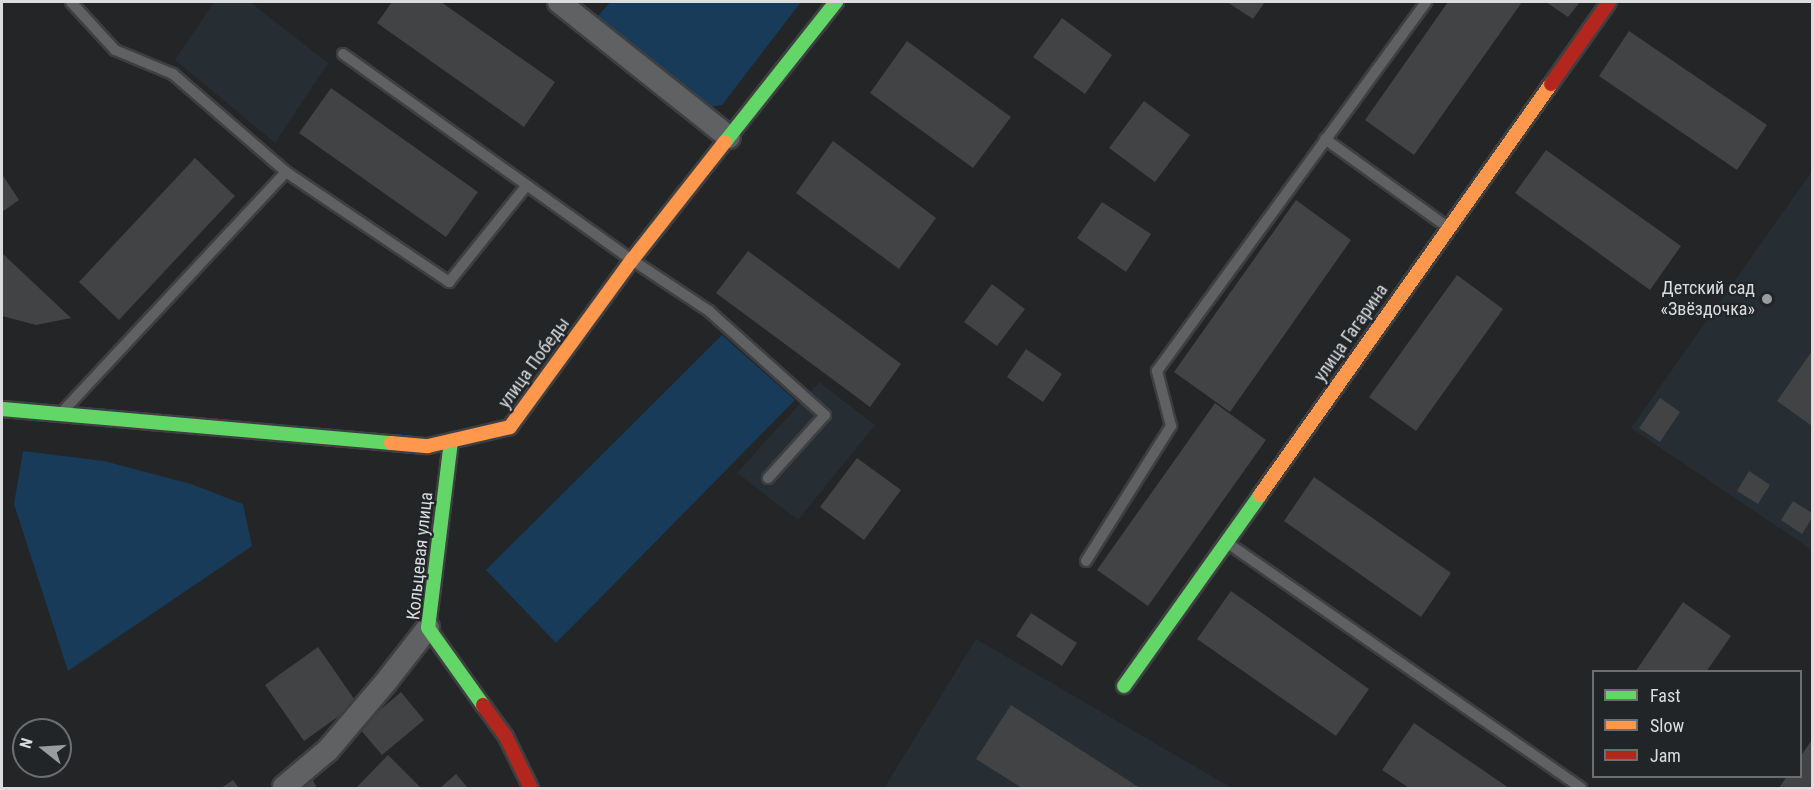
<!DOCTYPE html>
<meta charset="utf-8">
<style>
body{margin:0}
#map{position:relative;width:1814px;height:790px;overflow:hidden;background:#232527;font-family:"Roboto Condensed",sans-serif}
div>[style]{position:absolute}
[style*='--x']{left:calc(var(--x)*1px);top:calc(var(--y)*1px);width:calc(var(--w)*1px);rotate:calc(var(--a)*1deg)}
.built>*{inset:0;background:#262e34}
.green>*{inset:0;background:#183b59}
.building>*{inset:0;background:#414345}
.roads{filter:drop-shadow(2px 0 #3e3f41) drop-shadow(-2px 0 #3e3f41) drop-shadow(0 2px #3e3f41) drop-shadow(0 -2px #3e3f41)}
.lane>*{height:10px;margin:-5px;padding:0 5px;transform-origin:5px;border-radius:5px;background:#606163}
.street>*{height:22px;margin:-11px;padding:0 11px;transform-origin:11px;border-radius:11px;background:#606163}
.fast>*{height:14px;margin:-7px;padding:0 7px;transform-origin:7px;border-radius:7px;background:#63d668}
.slow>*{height:14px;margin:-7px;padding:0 7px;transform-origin:7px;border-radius:7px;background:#ff974d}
.jam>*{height:14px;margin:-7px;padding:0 7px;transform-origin:7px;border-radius:7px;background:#b3261e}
.dots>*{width:16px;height:16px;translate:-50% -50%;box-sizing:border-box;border:3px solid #222528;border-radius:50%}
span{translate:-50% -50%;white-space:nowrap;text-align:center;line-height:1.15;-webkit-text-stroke:4.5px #222528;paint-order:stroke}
.poi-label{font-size:18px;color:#dadcde}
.right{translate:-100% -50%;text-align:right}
.street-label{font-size:18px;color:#dadcde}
.frame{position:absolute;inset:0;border:3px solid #dadcde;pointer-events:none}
.legend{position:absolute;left:1592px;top:670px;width:210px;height:108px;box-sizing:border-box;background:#222528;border:2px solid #6c6e71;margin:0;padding:8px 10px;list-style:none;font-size:18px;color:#dadcde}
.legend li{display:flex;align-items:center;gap:12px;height:30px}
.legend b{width:30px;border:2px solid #6c6e71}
.north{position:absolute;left:12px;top:718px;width:60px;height:60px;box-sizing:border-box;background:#222528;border:2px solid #6c6e71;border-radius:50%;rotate:287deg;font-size:16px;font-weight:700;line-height:24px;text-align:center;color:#dadcde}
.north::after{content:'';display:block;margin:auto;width:21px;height:27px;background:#9a9c9e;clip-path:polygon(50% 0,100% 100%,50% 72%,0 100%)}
</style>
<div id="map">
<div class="built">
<div style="clip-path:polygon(214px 2px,250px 2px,328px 63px,275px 143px,175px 60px)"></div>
<div style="clip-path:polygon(1812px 171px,1812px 550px,1631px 428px)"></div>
<div style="clip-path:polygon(819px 382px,875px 425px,798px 520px,737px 473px)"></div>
<div style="clip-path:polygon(976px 639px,1232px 788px,884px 788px)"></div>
</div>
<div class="green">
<div style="clip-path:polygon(610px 2px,801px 2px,722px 105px,707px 107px,597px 17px)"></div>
<div style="clip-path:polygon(722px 335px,795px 400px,556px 643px,486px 570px)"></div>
<div style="clip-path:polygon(23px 451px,104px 461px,191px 484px,243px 504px,252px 546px,68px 671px,14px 504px)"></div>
</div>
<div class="building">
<div style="clip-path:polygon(392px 2px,441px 2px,555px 82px,524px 127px,377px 23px)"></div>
<div style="clip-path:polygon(1227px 2px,1265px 2px,1253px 19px)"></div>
<div style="clip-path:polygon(1448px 2px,1522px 2px,1414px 155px,1365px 120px)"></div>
<div style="clip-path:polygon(1546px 2px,1580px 2px,1568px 17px)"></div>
<div style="clip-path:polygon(1062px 18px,1112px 55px,1085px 94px,1033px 57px)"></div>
<div style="clip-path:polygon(1629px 31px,1767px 125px,1737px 170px,1599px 76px)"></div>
<div style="clip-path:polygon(907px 41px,1011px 117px,973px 168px,870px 93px)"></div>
<div style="clip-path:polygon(331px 88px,478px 192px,446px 237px,299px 133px)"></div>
<div style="clip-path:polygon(1144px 101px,1190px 135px,1155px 182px,1109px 148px)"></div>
<div style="clip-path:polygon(833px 141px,936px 218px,899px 269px,796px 193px)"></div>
<div style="clip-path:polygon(1546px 150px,1681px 246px,1650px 290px,1515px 193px)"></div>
<div style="clip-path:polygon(195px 158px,235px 196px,119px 320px,79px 282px)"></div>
<div style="clip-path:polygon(2px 174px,19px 200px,2px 212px)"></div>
<div style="clip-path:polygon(1296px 200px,1351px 240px,1230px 412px,1174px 372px)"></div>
<div style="clip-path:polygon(1102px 202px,1151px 234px,1126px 272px,1077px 238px)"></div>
<div style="clip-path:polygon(748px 251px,901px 364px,870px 407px,716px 293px)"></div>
<div style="clip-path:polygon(3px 254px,71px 318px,36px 325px,2px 316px)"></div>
<div style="clip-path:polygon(1457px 275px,1503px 309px,1416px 431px,1369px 397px)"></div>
<div style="clip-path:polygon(992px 284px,1025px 309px,997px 346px,964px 322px)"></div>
<div style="clip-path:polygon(1026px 349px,1062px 374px,1043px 402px,1007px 377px)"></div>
<div style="clip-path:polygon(1812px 351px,1812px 426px,1777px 401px)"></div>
<div style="clip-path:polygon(1660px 398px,1680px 412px,1660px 442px,1639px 428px)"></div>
<div style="clip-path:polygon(1215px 403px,1266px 440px,1148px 606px,1097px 570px)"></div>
<div style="clip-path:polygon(857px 458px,901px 490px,864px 540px,820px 507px)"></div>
<div style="clip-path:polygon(1749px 471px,1770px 485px,1758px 504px,1737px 491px)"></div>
<div style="clip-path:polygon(1314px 477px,1451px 573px,1421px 617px,1284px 521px)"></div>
<div style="clip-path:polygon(1793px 501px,1812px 513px,1812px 518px,1802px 534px,1781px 520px)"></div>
<div style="clip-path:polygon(1231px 591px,1369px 689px,1336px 736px,1197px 639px)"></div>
<div style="clip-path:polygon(1683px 602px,1731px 636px,1706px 672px,1635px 672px)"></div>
<div style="clip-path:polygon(1031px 613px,1077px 643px,1062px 666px,1016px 636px)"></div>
<div style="clip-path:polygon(318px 647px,357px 703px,304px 741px,265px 685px)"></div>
<div style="clip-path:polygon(401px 692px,424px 720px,382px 755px,359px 728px)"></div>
<div style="clip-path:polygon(1011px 705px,1140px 788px,1022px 788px,976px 759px)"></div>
<div style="clip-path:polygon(1414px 723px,1509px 788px,1409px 788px,1382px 770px)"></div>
<div style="clip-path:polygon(1812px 740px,1812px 788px,1779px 788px,1787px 776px,1800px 776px,1800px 757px)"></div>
<div style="clip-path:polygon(388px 755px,421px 788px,356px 788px)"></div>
<div style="clip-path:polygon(456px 774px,468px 788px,440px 788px)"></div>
<div style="clip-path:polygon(312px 779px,317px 788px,294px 788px)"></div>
<div style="clip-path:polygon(233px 780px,239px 788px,221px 788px)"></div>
</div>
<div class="roads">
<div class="lane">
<div style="--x:71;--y:2;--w:65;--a:47.5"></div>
<div style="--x:115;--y:50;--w:63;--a:22.5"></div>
<div style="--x:173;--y:74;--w:150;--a:40.9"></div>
<div style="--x:286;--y:172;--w:197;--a:34"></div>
<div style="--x:449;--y:282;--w:124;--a:-51.2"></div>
<div style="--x:343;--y:54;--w:355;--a:35.5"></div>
<div style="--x:632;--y:260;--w:92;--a:33.5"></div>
<div style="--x:709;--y:311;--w:156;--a:41.9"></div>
<div style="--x:825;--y:415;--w:85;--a:132.1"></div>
<div style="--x:1325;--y:139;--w:149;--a:35.7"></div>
<div style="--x:65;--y:409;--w:324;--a:-47"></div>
<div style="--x:1229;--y:544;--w:428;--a:34.7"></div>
<div style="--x:1086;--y:561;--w:160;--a:-57.8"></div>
<div style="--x:1171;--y:426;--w:57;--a:-104.3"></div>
<div style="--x:1157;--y:371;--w:457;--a:-53.9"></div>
</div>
<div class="street">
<div style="--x:559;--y:2;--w:217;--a:38.5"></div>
<div style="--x:284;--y:787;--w:57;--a:-40.1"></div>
<div style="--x:328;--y:750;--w:88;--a:-49.6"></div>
<div style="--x:385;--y:683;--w:70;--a:-52"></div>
</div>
<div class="fast">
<div style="--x:725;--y:142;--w:179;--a:-51.6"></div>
<div style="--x:2;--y:409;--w:390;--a:5"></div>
<div style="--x:451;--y:441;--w:188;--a:97"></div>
<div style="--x:428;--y:628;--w:95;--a:54.5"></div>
<div style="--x:1124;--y:686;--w:234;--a:-54.5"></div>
</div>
<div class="slow">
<div style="--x:391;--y:443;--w:37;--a:5"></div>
<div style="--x:428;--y:446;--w:84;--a:-13"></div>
<div style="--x:510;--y:427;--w:207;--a:-53.9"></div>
<div style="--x:632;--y:260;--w:150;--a:-51.8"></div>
<div style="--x:1260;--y:495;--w:504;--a:-54.7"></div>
</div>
<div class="jam">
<div style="--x:1551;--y:84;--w:100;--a:-54.7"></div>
<div style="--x:483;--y:705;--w:39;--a:54"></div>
<div style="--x:506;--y:737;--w:57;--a:63.9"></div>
</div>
</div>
<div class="dots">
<div style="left:1767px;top:299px;background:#9a9c9e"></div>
</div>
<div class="poi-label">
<span class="right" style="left:1755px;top:299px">Детский сад<br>«Звёздочка»</span>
</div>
<div class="street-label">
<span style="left:1351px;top:333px;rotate:-55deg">улица Гагарина</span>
<span style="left:534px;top:363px;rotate:-54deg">улица Победы</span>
<span style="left:420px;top:556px;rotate:-84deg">Кольцевая улица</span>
</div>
<div class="frame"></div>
<ul class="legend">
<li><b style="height:8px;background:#63d668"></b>Fast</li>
<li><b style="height:8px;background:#ff974d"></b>Slow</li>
<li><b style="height:8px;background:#b3261e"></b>Jam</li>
</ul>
<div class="north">N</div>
</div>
